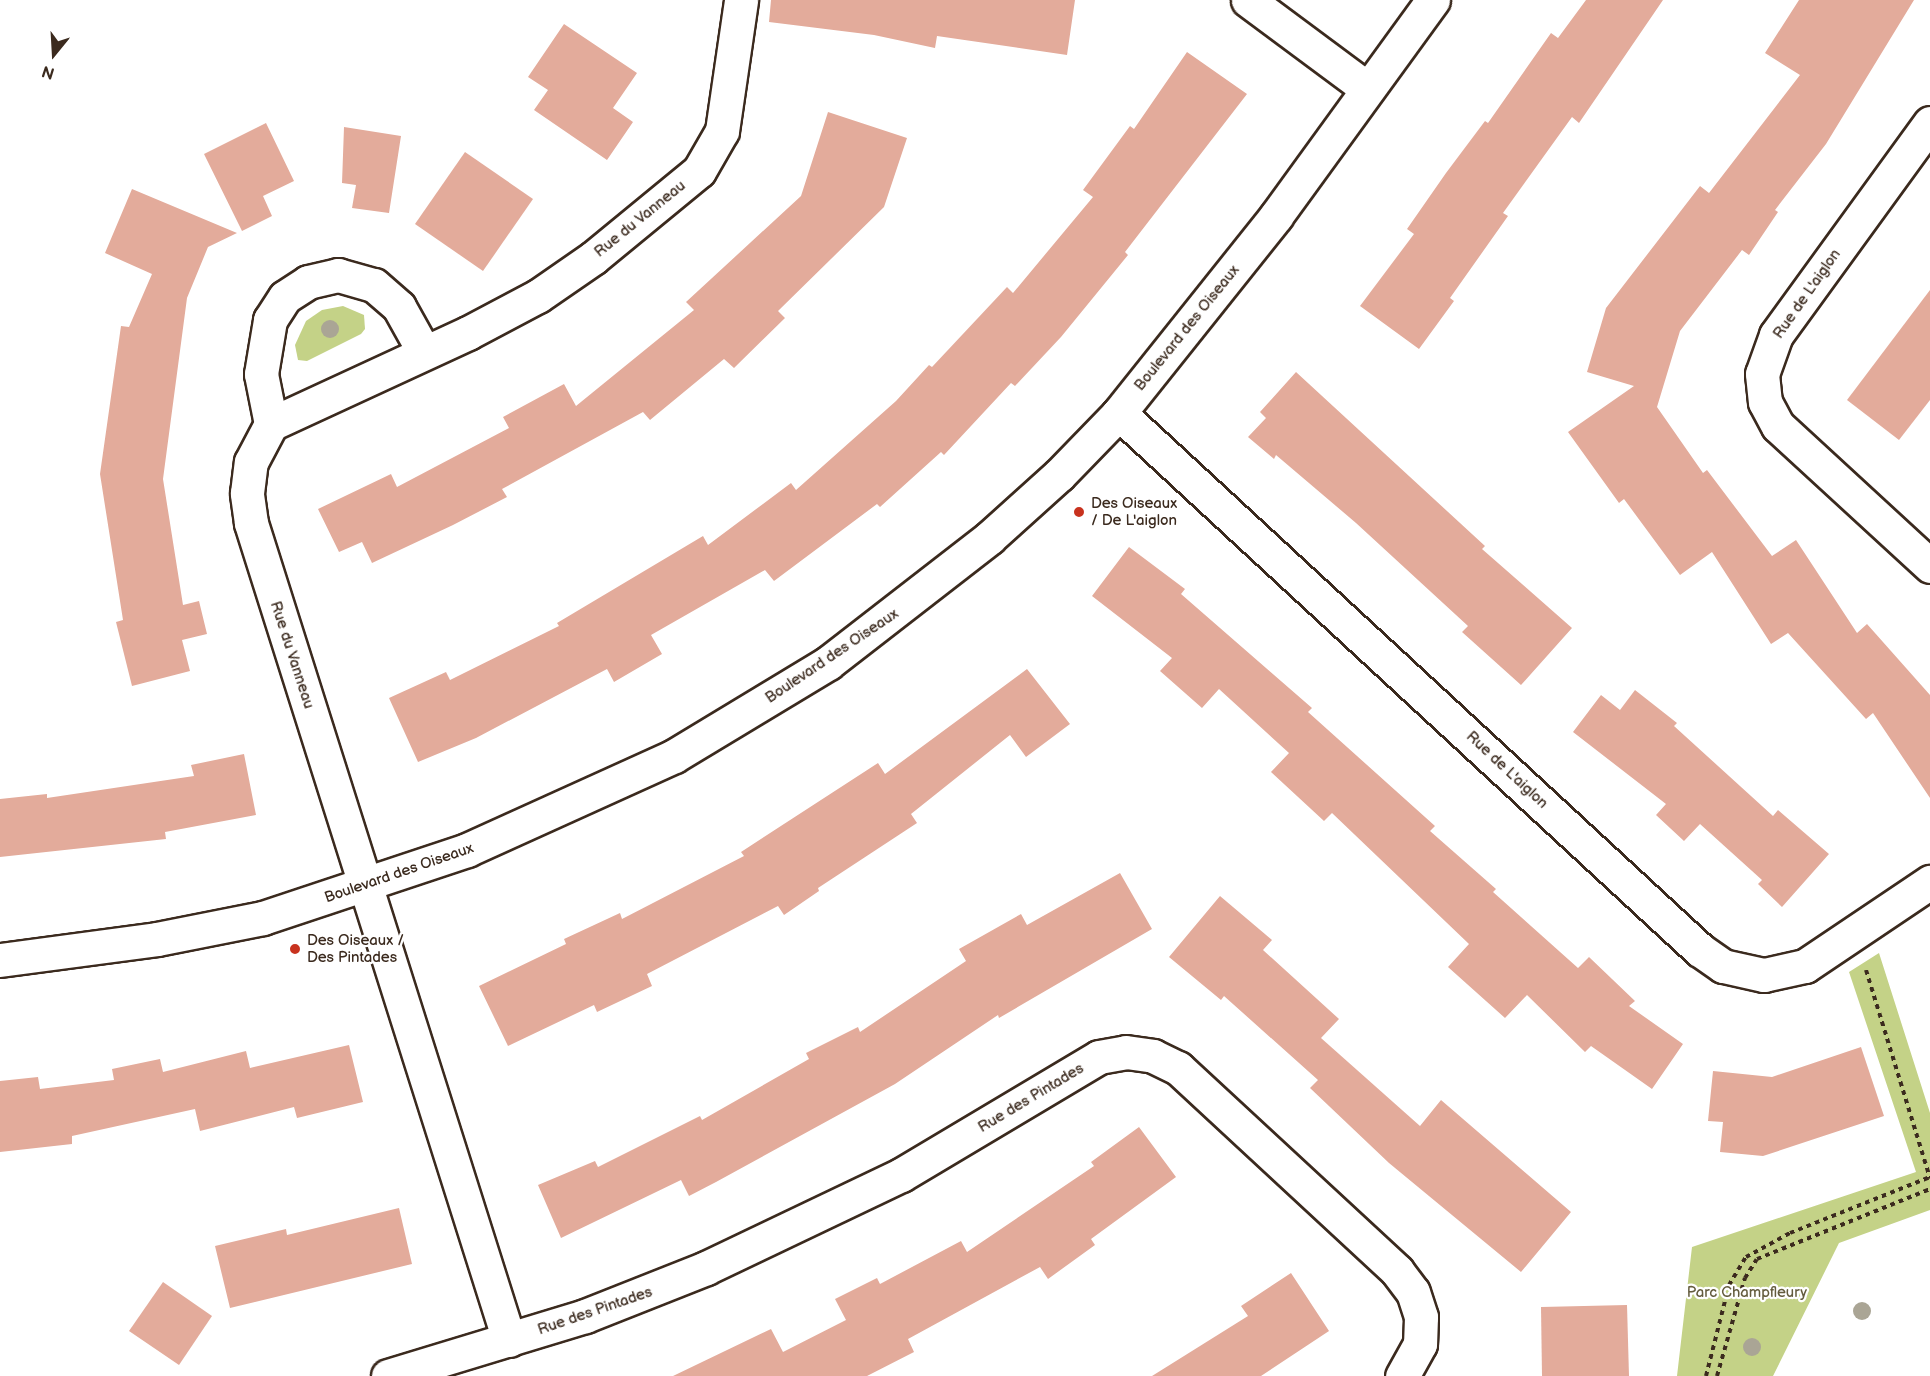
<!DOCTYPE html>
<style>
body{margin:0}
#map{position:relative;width:1930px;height:1376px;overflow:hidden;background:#fff;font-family:"Balsamiq Sans",sans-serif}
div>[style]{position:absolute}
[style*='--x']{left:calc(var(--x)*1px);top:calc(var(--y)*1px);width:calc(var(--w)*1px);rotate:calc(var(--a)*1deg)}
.green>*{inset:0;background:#c4d287}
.building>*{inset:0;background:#e3ab9b}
.path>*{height:4px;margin-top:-2px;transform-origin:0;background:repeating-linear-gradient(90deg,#3b2a1e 0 4.5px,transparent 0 9px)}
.roads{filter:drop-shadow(2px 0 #3b2a1e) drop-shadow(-2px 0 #3b2a1e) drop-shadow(0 2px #3b2a1e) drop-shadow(0 -2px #3b2a1e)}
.minor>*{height:33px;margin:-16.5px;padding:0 16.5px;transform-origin:16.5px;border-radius:16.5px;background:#fff}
.tertiary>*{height:33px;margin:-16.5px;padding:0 16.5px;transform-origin:16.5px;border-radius:16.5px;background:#fff}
.trees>*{width:18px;height:18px;margin:-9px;border-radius:50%;background:#aaa595}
.dots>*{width:16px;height:16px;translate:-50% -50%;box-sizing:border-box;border:3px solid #fff;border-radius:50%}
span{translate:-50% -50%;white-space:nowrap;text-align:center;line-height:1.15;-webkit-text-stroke:4.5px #fff;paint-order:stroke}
.street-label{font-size:15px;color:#3b2a1e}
.poi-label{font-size:15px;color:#3b2a1e}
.left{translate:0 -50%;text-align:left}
.park-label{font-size:15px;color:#645c3e}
.north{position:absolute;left:24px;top:24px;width:60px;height:60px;-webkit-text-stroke:4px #fff;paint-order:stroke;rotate:198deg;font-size:16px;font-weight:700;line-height:24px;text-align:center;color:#3b2a1e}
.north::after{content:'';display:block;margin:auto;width:21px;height:27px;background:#3b2a1e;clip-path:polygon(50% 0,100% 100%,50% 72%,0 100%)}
</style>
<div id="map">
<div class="green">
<div style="clip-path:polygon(343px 306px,364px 315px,365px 329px,361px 334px,307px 361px,298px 360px,295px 345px,306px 321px,322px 310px)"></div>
<div style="clip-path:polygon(1879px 953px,1930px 1113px,1930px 1210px,1839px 1243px,1773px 1376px,1677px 1376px,1692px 1247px,1916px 1172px,1849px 972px)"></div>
</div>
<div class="building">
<div style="clip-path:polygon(771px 0,1075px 0,1067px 55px,937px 36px,935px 48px,874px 35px,769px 22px)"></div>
<div style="clip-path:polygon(1586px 0,1663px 0,1579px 123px,1572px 117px,1503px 213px,1508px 216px,1450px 298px,1454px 301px,1419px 349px,1360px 306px,1414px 234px,1407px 229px,1446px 173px,1485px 121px,1488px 123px,1551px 33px,1558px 38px)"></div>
<div style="clip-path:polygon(1799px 0,1914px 0,1826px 144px,1775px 210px,1778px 212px,1749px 255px,1742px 250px,1680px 331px,1657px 407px,1703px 473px,1707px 470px,1772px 556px,1796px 540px,1857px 633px,1867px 624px,1930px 695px,1930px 798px,1873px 713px,1866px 719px,1788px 633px,1771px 644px,1712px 552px,1680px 575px,1624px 499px,1619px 503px,1568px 432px,1634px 386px,1587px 372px,1606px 308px,1700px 186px,1709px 193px,1800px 75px,1765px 53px)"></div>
<div style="clip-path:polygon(564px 24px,637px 73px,613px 108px,633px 122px,607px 160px,534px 110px,548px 90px,528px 77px)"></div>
<div style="clip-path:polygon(1187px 52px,1247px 94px,1125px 252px,1128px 255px,1061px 337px,1015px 386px,1011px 383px,944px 455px,941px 452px,880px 507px,877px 504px,774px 581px,765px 570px,651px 635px,662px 654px,614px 682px,607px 669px,476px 738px,418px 762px,389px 698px,446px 672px,450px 680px,559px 626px,557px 623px,703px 536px,708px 545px,791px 483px,796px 490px,896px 401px,929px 365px,932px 367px,1007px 287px,1013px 293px,1093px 197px,1083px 190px,1130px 126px,1134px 129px)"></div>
<div style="clip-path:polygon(828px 112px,907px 138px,884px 207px,778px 311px,785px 318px,734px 368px,724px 359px,650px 420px,643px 412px,502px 489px,507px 497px,453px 525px,372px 563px,362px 542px,339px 552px,318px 509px,391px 474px,397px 487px,509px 428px,503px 417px,564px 384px,576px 406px,694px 310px,686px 302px,801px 196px)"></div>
<div style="clip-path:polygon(266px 123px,294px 181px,263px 196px,272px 216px,242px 231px,204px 154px)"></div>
<div style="clip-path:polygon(344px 127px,401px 136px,389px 213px,352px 208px,356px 185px,342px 183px)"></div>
<div style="clip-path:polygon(465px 152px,533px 199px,483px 271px,415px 224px)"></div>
<div style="clip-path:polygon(132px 189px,237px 233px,208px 247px,187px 298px,163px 479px,183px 605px,199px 601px,207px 634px,182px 640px,190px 671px,132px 686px,116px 622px,123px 620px,100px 474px,121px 326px,129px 327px,152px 274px,105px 253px)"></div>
<div style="clip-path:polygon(1930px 290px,1930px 400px,1899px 440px,1847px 400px)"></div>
<div style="clip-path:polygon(1296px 372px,1485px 546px,1482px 549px,1572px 628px,1521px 685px,1462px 632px,1468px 626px,1356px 523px,1276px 455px,1274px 459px,1248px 437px,1266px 418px,1260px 412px)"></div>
<div style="clip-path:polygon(1129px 547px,1185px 589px,1181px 594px,1312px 708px,1308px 712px,1435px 826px,1430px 831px,1496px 889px,1493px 892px,1578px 968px,1589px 957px,1635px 1001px,1629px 1006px,1683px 1044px,1652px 1089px,1591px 1046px,1585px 1052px,1527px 995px,1505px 1018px,1448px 967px,1469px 944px,1332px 813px,1324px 821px,1271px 772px,1289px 753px,1219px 689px,1202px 708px,1160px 671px,1172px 658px,1092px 596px)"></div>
<div style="clip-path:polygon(1027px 669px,1070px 724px,1026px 757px,1010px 735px,911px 814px,917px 823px,818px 888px,819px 891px,784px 915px,778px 906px,647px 974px,652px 986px,597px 1012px,594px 1005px,508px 1046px,479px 986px,566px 944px,564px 939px,620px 913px,622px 919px,744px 856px,741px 852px,878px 763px,885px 774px)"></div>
<div style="clip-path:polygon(1635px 690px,1677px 723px,1674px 726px,1773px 816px,1778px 810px,1829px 854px,1782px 907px,1758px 884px,1762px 880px,1700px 824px,1684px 841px,1656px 815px,1666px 804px,1573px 732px,1601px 695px,1620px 710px)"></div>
<div style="clip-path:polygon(244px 754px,256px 815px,165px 832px,166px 839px,0 857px,0 799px,47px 794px,47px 798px,194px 776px,191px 765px)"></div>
<div style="clip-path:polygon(1120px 873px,1152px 929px,999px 1018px,998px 1015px,895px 1084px,716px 1182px,689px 1196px,681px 1180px,561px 1238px,538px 1185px,595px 1161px,598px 1167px,700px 1116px,702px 1120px,809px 1059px,806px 1053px,858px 1027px,860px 1032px,966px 961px,959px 949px,1021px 914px,1027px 925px)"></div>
<div style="clip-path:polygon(1220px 896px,1272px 940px,1263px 950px,1339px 1019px,1321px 1038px,1420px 1126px,1441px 1100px,1571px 1212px,1521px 1272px,1389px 1163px,1310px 1088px,1318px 1080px,1224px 996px,1221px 1000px,1169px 957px)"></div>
<div style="clip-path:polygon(349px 1045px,363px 1102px,297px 1118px,294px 1107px,200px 1131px,195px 1109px,72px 1136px,72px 1144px,0 1152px,0 1081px,38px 1077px,40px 1089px,114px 1080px,112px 1069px,160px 1059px,163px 1072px,246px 1051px,250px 1068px)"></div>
<div style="clip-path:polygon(1861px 1047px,1884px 1116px,1763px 1156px,1720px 1152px,1723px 1122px,1708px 1121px,1713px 1071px,1772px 1077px)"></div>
<div style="clip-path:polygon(1139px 1127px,1176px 1177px,1091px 1239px,1095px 1245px,1048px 1279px,1040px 1267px,908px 1339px,914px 1352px,867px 1376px,673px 1376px,771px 1329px,783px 1352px,846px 1320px,835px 1299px,877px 1278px,880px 1284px,961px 1241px,967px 1252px,1094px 1166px,1091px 1162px)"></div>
<div style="clip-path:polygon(399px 1208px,412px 1264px,230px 1308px,215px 1246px,286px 1229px,287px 1235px)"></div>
<div style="clip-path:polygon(1291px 1273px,1329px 1331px,1261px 1376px,1152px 1376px,1248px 1316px,1241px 1306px)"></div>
<div style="clip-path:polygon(163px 1282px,212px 1316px,179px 1365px,129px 1331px)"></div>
<div style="clip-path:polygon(1627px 1305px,1629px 1376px,1542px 1376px,1541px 1307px)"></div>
</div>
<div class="path">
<div style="--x:1866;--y:970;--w:218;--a:72.9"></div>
<div style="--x:1706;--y:1376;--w:94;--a:-75.8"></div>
<div style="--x:1729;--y:1285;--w:33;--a:-59"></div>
<div style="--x:1746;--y:1257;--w:50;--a:-28.6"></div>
<div style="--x:1790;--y:1233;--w:151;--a:-21.8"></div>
<div style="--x:1717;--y:1376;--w:102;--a:-74.1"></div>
<div style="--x:1745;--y:1278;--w:22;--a:-58"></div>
<div style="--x:1757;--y:1259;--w:187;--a:-22"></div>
</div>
<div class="roads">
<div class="minor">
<div style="--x:1248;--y:0;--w:149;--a:36.6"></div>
<div style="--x:1930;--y:123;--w:262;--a:126"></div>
<div style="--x:1776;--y:335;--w:41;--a:109.7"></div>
<div style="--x:1762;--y:374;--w:28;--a:84"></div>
<div style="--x:1765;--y:402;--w:27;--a:62"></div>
<div style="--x:1778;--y:426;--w:207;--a:42.6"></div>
<div style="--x:1119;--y:413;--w:791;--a:42.75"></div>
<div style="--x:1700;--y:950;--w:28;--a:35"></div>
<div style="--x:1723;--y:966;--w:42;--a:12.4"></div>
<div style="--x:1764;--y:975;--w:42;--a:-12.4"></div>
<div style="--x:1805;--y:966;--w:151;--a:-33.9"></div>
<div style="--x:271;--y:424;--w:51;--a:-101.3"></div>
<div style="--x:261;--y:374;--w:55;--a:-80.5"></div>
<div style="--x:270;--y:320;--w:27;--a:-57"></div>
<div style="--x:285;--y:297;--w:27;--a:-33"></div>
<div style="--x:308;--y:282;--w:31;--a:-13"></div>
<div style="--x:338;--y:275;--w:37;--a:16"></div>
<div style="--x:374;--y:285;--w:33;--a:41"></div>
<div style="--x:399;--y:307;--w:51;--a:60.9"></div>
<div style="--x:509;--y:1340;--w:857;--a:-107.53"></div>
<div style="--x:251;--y:523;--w:30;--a:-98"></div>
<div style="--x:247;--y:493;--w:31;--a:-83"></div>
<div style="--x:251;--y:462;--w:43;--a:-62.2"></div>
<div style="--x:271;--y:424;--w:217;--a:-24.8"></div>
<div style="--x:468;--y:333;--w:79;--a:-27.9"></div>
<div style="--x:538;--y:296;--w:67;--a:-34.6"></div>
<div style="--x:593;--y:258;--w:137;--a:-39.4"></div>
<div style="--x:699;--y:171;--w:46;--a:-60.1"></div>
<div style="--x:722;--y:131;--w:132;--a:-81.7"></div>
<div style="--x:388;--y:1376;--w:206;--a:-16.9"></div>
<div style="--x:585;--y:1316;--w:130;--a:-21.6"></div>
<div style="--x:706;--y:1268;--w:216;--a:-25.5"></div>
<div style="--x:901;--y:1175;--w:230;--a:-30.8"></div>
<div style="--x:1099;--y:1057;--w:27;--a:-10"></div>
<div style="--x:1126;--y:1052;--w:27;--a:8"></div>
<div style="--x:1153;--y:1056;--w:28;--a:26"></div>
<div style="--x:1178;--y:1068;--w:299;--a:42.8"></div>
<div style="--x:1397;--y:1271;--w:26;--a:53"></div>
<div style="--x:1413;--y:1292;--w:26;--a:72"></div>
<div style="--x:1421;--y:1317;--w:27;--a:92"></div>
<div style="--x:1420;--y:1344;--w:37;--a:119"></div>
</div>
<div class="tertiary">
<div style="--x:0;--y:960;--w:158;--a:-7.6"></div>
<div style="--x:157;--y:939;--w:108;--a:-11.2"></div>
<div style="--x:263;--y:918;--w:215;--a:-18.4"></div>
<div style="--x:467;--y:850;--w:227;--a:-24.4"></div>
<div style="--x:674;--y:756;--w:180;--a:-31.1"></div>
<div style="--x:828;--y:663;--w:204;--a:-37.8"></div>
<div style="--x:989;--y:538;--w:94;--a:-42"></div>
<div style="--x:1059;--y:475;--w:86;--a:-45.9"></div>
<div style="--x:1119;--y:413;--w:252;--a:-51.4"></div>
<div style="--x:1276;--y:216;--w:267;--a:-54"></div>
</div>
</div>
<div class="trees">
<div style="left:330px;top:329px"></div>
<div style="left:1862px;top:1311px"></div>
<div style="left:1752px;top:1347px"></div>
</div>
<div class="dots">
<div style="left:1079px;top:512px;background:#c8321e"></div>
<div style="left:295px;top:949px;background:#c8321e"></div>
</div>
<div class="street-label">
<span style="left:640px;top:219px;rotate:-39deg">Rue du Vanneau</span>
<span style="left:1807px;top:294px;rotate:-55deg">Rue de L'aiglon</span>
<span style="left:1187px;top:328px;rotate:-51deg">Boulevard des Oiseaux</span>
<span style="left:292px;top:655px;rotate:72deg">Rue du Vanneau</span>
<span style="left:832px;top:656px;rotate:-34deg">Boulevard des Oiseaux</span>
<span style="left:1507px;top:770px;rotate:43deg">Rue de L'aiglon</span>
<span style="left:399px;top:873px;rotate:-19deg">Boulevard des Oiseaux</span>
<span style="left:1031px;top:1098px;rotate:-31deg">Rue des Pintades</span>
<span style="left:595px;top:1311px;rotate:-19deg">Rue des Pintades</span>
</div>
<div class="poi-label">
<span class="left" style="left:1091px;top:512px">Des Oiseaux<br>/ De L'aiglon</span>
<span class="left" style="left:307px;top:949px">Des Oiseaux /<br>Des Pintades</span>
</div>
<div class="park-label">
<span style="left:1747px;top:1293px">Parc Champfleury</span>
</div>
<div class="north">N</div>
</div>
